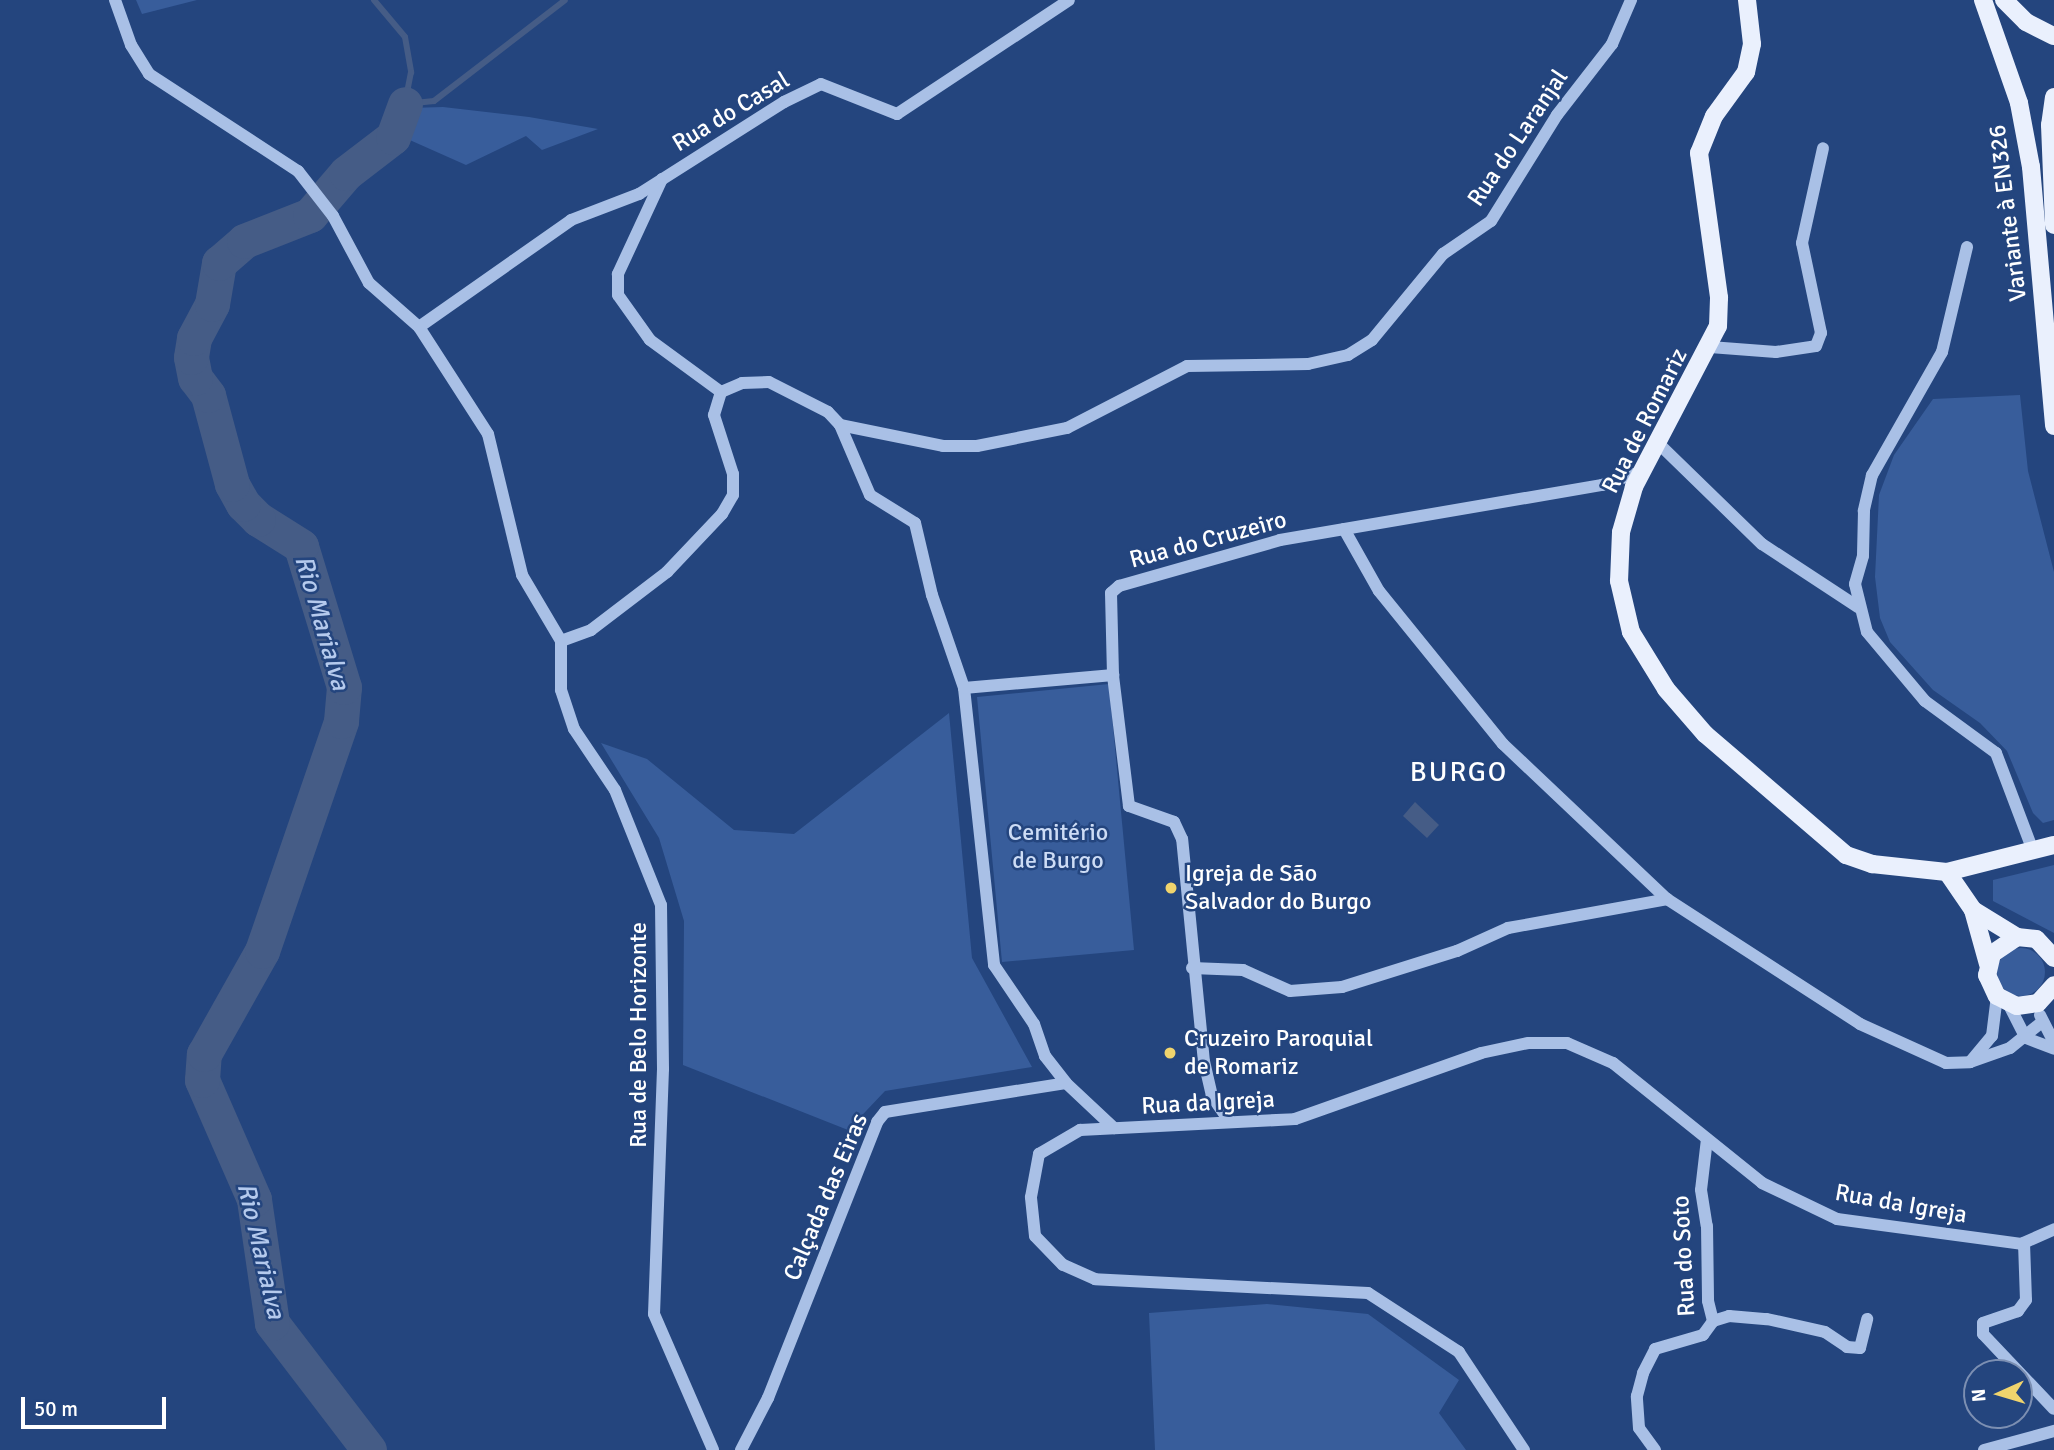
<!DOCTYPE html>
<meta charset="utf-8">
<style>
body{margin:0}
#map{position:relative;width:2054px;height:1450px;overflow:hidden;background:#24457e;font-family:Signika,sans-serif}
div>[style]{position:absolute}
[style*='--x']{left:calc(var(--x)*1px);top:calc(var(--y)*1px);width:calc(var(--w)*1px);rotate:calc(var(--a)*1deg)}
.green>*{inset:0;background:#385d9b}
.round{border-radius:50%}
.water>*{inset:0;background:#455c86}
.stream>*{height:6px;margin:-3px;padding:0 3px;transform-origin:3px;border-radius:3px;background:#455c86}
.river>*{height:35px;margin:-17.5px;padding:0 17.5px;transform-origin:17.5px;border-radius:17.5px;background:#455c86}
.minor>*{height:12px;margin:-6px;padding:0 6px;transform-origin:6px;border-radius:6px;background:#a9c0e6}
.major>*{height:18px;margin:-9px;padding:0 9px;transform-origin:9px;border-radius:9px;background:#eaf0fd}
.dots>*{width:19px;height:19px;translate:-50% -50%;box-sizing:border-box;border:4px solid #24457e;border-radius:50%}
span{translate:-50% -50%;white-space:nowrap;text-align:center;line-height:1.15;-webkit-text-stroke:5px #24457e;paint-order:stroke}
.street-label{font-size:24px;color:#fff}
.park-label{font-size:24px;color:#cddcf5}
.poi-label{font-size:24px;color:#fff}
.left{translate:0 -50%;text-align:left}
.water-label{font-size:26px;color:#b5caed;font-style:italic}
.quarter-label{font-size:28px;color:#fff;letter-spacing:2px}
.north{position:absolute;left:1963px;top:1359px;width:70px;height:70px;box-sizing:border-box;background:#24457e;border:2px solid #7c8fb2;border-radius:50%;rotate:266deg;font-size:19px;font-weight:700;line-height:28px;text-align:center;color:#fff}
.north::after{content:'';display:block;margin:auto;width:24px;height:32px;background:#f0d46d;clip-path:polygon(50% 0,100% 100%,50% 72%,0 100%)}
.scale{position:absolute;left:21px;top:1397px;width:145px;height:32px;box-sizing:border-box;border:4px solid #fff;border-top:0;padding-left:9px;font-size:21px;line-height:24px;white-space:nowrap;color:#fff;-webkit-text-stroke:5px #24457e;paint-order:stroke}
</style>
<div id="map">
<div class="green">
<div style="clip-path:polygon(136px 0,197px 0,142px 14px)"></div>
<div style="clip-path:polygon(443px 107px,529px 117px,598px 129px,542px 150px,526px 136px,466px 165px,403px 137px,410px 108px)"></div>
<div style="clip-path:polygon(2020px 395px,2028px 471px,2054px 572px,2054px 820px,2043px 823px,2033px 813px,2007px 751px,1980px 723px,1933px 690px,1890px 642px,1880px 618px,1875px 577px,1879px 495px,1894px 455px,1933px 399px)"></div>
<div style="clip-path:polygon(1109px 684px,1134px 950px,1002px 962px,977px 697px)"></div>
<div style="clip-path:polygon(949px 713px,972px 958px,1032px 1067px,885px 1091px,848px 1130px,683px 1065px,684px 921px,659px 838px,601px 743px,647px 759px,734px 830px,794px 834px)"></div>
<div style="clip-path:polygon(2054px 865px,2054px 933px,1993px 901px,1993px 880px)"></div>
<div class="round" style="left:1997px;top:948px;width:48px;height:48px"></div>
<div style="clip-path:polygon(1267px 1304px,1368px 1314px,1459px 1380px,1439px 1413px,1466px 1450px,1155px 1450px,1149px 1313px)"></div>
</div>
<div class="water">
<div style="clip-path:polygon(1415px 802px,1439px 825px,1427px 838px,1403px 816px)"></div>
</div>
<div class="stream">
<div style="--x:374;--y:0;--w:48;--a:50"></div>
<div style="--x:405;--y:37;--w:36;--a:80"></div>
<div style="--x:411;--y:72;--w:33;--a:101"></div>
<div style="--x:405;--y:104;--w:29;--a:-6"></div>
<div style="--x:434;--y:101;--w:165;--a:-37.6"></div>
</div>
<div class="river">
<div style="--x:369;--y:1450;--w:160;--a:-127.4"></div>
<div style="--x:272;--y:1323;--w:125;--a:-98.3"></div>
<div style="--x:254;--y:1199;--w:130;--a:-113.6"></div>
<div style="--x:202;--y:1080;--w:26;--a:-86"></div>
<div style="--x:204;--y:1054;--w:118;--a:-60.6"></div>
<div style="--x:262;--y:951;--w:243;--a:-71"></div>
<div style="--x:341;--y:721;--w:34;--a:-85"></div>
<div style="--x:344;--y:687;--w:147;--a:-107"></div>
<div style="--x:301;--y:546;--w:51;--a:-147.9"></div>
<div style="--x:258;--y:519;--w:21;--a:-135"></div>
<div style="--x:243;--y:504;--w:23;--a:-119"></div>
<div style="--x:232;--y:484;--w:92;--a:-105.1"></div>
<div style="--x:208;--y:395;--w:21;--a:-127"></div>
<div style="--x:195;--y:378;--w:21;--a:-101"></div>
<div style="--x:191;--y:357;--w:19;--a:-81"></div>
<div style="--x:194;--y:338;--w:38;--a:-62"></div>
<div style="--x:212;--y:304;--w:42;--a:-80.3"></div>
<div style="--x:219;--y:263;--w:33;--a:-41"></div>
<div style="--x:244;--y:241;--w:71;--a:-21.5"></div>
<div style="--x:310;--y:215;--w:55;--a:-49.4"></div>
<div style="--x:346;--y:173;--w:59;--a:-37.5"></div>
<div style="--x:393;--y:137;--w:35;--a:-70"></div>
</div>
<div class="minor">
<div style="--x:115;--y:0;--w:48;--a:70.4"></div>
<div style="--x:131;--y:45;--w:34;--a:58"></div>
<div style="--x:149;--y:74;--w:178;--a:33.1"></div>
<div style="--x:298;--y:171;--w:57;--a:52.1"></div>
<div style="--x:333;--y:216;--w:76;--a:61.8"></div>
<div style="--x:369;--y:283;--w:67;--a:41.3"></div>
<div style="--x:419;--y:327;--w:127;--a:57.2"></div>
<div style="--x:488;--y:434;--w:145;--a:76.4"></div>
<div style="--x:522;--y:575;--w:77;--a:59.4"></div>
<div style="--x:561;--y:641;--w:49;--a:90"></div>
<div style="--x:561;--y:690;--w:41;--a:71.6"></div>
<div style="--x:574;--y:729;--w:73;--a:56.1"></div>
<div style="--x:615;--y:790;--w:124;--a:68.2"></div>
<div style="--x:661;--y:905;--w:164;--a:89.3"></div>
<div style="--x:663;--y:1069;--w:245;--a:92.1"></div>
<div style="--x:654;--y:1314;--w:148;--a:66.5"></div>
<div style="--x:662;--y:179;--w:105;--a:114.9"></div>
<div style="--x:618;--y:274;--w:21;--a:90"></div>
<div style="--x:618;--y:295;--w:55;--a:54.6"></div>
<div style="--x:650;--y:340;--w:88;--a:36.2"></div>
<div style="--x:1967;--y:247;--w:108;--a:103.4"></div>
<div style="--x:1942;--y:352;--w:142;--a:119.6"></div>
<div style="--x:1872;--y:475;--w:37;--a:103"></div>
<div style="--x:1864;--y:511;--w:45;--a:91.3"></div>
<div style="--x:1863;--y:556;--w:29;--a:106"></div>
<div style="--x:1855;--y:584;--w:49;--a:76"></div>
<div style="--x:1867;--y:632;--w:90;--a:50"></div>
<div style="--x:1925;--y:701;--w:88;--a:36.2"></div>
<div style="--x:1996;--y:753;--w:105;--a:69.3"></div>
<div style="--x:419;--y:327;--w:186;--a:-35.1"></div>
<div style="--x:571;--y:220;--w:73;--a:-20.9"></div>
<div style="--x:639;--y:194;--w:172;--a:-32.4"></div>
<div style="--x:784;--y:102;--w:41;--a:-25.9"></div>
<div style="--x:821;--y:84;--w:82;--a:21.5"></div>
<div style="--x:897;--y:114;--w:206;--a:-33.5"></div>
<div style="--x:1710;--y:347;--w:66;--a:4.3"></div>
<div style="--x:1776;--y:352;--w:40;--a:-8.5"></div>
<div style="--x:1816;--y:346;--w:14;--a:-69"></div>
<div style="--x:1821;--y:333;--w:92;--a:-101.9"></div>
<div style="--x:1802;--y:243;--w:97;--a:-77.5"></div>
<div style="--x:840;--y:425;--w:105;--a:11.5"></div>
<div style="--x:943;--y:446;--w:34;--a:0"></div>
<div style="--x:977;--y:446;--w:92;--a:-11.3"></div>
<div style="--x:1067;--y:428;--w:135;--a:-27.3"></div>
<div style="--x:1187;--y:366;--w:121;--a:-0.9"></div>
<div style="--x:1308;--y:364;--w:41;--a:-12.7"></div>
<div style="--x:1348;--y:355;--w:28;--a:-32"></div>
<div style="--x:1372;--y:340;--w:112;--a:-50.5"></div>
<div style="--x:1443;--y:254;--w:58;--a:-34.5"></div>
<div style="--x:1491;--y:221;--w:125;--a:-58.1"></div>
<div style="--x:1557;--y:115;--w:90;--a:-52.2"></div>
<div style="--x:1612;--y:44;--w:48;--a:-66.6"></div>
<div style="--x:1658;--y:443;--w:145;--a:44.2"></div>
<div style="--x:1762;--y:544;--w:115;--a:33.3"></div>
<div style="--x:1344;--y:529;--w:71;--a:60.6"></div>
<div style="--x:1379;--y:591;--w:197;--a:51"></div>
<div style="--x:1503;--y:744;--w:226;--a:43.4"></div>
<div style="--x:561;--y:641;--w:32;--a:-20"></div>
<div style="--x:591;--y:630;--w:96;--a:-37.3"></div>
<div style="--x:667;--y:572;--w:80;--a:-46.5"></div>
<div style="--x:722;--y:514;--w:22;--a:-60"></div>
<div style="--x:733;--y:495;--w:21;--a:-90"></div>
<div style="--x:733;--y:474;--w:62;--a:-107.9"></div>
<div style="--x:714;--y:415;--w:24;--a:-73"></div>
<div style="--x:721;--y:392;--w:23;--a:-23"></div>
<div style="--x:742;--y:383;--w:27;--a:-2"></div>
<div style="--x:769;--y:382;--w:66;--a:27"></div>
<div style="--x:828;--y:412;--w:18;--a:47"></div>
<div style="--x:840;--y:425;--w:76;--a:66.8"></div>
<div style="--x:870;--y:495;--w:53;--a:31.9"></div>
<div style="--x:915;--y:523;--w:74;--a:76.7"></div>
<div style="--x:932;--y:595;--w:98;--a:71"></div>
<div style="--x:964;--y:688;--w:279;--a:83.8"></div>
<div style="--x:994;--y:965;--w:71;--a:55.9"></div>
<div style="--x:1034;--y:1024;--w:34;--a:71"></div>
<div style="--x:1045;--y:1056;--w:34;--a:52"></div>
<div style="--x:964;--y:688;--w:150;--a:-5"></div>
<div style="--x:1192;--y:968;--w:51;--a:2.2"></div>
<div style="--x:1243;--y:970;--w:51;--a:24.1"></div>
<div style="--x:1290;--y:991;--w:52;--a:-4.4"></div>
<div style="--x:1342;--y:987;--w:121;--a:-17.4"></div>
<div style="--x:1457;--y:951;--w:56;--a:-24.3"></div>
<div style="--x:1508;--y:928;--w:162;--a:-10.3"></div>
<div style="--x:1667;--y:899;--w:230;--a:32.9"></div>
<div style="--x:1860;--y:1024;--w:94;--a:24.4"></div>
<div style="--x:1946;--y:1063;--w:24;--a:-2"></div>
<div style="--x:1970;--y:1062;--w:42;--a:-19.3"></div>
<div style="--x:2010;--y:1048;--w:41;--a:-39.1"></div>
<div style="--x:2009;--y:1005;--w:37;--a:63"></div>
<div style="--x:2026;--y:1038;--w:30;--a:21"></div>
<div style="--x:2040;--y:1015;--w:30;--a:63"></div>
<div style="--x:1970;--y:1062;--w:34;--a:-50"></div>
<div style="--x:1992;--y:1036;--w:40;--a:-82.9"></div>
<div style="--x:1230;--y:1122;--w:32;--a:-125"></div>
<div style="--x:1212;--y:1096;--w:35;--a:-103"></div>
<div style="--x:1204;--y:1062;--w:224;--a:-95.6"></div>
<div style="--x:1182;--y:839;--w:19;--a:-115"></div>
<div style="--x:1174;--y:822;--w:48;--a:-160.4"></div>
<div style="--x:1129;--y:806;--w:132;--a:-97"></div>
<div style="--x:1113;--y:675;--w:82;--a:-91.4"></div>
<div style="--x:1111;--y:593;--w:11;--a:-41"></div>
<div style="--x:1119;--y:586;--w:167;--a:-15.9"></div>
<div style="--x:1280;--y:540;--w:327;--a:-9.7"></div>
<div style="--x:1602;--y:485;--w:43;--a:-18.9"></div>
<div style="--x:1707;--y:1139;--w:51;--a:96.7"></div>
<div style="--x:1701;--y:1190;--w:36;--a:81"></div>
<div style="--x:1707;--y:1226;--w:75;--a:89.2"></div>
<div style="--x:1708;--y:1301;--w:21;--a:76"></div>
<div style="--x:2024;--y:1243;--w:57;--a:88"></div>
<div style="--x:2026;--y:1300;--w:14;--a:126"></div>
<div style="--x:2018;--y:1311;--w:37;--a:161"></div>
<div style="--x:1983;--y:1323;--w:11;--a:90"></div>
<div style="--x:1983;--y:1334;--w:103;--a:46.6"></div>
<div style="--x:1713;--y:1321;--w:17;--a:-17"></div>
<div style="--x:1729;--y:1316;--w:38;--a:5"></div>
<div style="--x:1767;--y:1319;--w:59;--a:12.6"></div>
<div style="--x:1825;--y:1332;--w:27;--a:34"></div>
<div style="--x:1847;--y:1347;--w:13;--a:4"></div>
<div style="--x:1860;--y:1348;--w:30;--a:-76"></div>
<div style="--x:741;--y:1450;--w:59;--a:-62.6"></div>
<div style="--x:768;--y:1398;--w:297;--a:-68.4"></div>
<div style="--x:877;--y:1122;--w:13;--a:-51"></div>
<div style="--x:885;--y:1112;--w:183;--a:-9.1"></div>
<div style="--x:1066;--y:1083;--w:66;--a:43.2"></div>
<div style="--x:1524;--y:1450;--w:118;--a:-123.6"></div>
<div style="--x:1459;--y:1352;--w:108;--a:-147"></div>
<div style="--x:1368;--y:1293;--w:273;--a:-177.1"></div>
<div style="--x:1095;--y:1279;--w:35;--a:-156"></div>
<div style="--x:1063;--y:1265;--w:40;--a:-134"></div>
<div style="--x:1035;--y:1236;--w:39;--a:-96"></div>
<div style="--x:1031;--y:1197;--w:44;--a:-79.5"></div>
<div style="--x:1039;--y:1154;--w:48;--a:-30.3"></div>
<div style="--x:1080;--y:1130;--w:215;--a:-2.9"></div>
<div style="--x:1295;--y:1119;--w:197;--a:-19.5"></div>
<div style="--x:1481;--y:1053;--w:48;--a:-12"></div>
<div style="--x:1528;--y:1043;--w:39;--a:0"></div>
<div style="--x:1567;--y:1043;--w:50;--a:23.5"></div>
<div style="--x:1613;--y:1063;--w:191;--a:38.8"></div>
<div style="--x:1762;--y:1183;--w:83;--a:25.6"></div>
<div style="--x:1837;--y:1219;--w:186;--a:7.7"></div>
<div style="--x:2021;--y:1244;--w:36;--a:-24"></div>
<div style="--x:1655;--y:1450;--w:27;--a:-126"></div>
<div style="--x:1639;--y:1428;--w:32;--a:-94"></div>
<div style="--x:1637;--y:1396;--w:24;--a:-75"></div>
<div style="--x:1643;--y:1373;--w:27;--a:-63"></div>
<div style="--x:1655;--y:1349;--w:50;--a:-16.3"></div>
<div style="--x:1703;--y:1335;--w:17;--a:-54"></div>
<div style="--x:1984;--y:1450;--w:73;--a:-15.2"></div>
</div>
<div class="major">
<div style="--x:1747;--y:0;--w:44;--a:83.5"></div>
<div style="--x:1752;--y:44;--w:29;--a:102"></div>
<div style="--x:1746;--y:72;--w:54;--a:126"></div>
<div style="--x:1714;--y:116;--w:40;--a:112"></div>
<div style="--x:1699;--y:153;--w:146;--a:82.1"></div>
<div style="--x:1719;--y:298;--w:28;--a:92"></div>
<div style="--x:1718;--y:326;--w:182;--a:117.6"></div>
<div style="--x:1634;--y:487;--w:47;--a:106.1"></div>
<div style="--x:1621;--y:532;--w:49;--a:92.3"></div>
<div style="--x:1619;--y:581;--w:52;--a:76.8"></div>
<div style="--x:1631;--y:632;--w:67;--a:58.4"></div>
<div style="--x:1666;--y:689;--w:60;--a:49.1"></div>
<div style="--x:1705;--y:734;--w:186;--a:40.6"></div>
<div style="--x:1846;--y:855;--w:28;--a:19"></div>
<div style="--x:1872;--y:864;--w:75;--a:6.1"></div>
<div style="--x:1947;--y:872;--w:110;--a:-14.2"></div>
<div style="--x:1983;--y:0;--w:109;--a:70.7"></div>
<div style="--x:2019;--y:103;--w:65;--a:79.4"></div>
<div style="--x:2031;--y:167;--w:260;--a:84.9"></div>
<div style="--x:2004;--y:0;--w:31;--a:45"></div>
<div style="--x:2026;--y:22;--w:31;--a:27"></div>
<div style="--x:2054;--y:97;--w:28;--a:98"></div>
<div style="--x:2050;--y:125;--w:100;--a:87.7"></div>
<div style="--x:1947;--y:872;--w:46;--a:55.6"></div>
<div style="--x:1973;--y:910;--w:56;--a:74.5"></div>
<div style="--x:1973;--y:910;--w:52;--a:31.5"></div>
<div style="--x:2054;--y:958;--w:26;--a:-133"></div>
<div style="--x:2036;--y:939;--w:19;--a:-174"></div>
<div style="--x:2017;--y:937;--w:30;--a:146"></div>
<div style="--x:1992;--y:954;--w:22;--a:103"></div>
<div style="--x:1987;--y:975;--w:23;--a:65"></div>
<div style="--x:1997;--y:996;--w:22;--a:27"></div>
<div style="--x:2017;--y:1006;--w:21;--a:-8"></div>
<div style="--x:2038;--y:1003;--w:24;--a:-48"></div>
</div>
<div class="dots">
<div style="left:1171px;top:888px;background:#f0d46d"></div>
<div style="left:1170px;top:1053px;background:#f0d46d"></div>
</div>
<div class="street-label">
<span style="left:731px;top:112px;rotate:-31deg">Rua do Casal</span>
<span style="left:1518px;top:138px;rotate:-56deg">Rua do Laranjal</span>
<span style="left:2008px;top:213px;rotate:-97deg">Variante à EN326</span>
<span style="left:1645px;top:421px;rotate:-63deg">Rua de Romariz</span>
<span style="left:1208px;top:540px;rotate:-15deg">Rua do Cruzeiro</span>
<span style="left:639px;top:1035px;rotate:-90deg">Rua de Belo Horizonte</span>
<span style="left:1208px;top:1103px;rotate:-3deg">Rua da Igreja</span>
<span style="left:826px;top:1197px;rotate:-67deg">Calçada das Eiras</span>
<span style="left:1901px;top:1204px;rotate:10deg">Rua da Igreja</span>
<span style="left:1684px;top:1256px;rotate:-93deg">Rua do Soto</span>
</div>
<div class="park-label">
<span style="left:1058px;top:847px">Cemitério<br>de Burgo</span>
</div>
<div class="poi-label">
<span class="left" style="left:1185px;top:888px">Igreja de São<br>Salvador do Burgo</span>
<span class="left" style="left:1184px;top:1053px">Cruzeiro Paroquial<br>de Romariz</span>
</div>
<div class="water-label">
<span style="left:321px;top:623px;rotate:74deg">Rio Marialva</span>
<span style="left:260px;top:1251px;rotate:77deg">Rio Marialva</span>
</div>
<div class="quarter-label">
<span style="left:1459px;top:772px">BURGO</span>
</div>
<div class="north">N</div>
<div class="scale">50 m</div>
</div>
